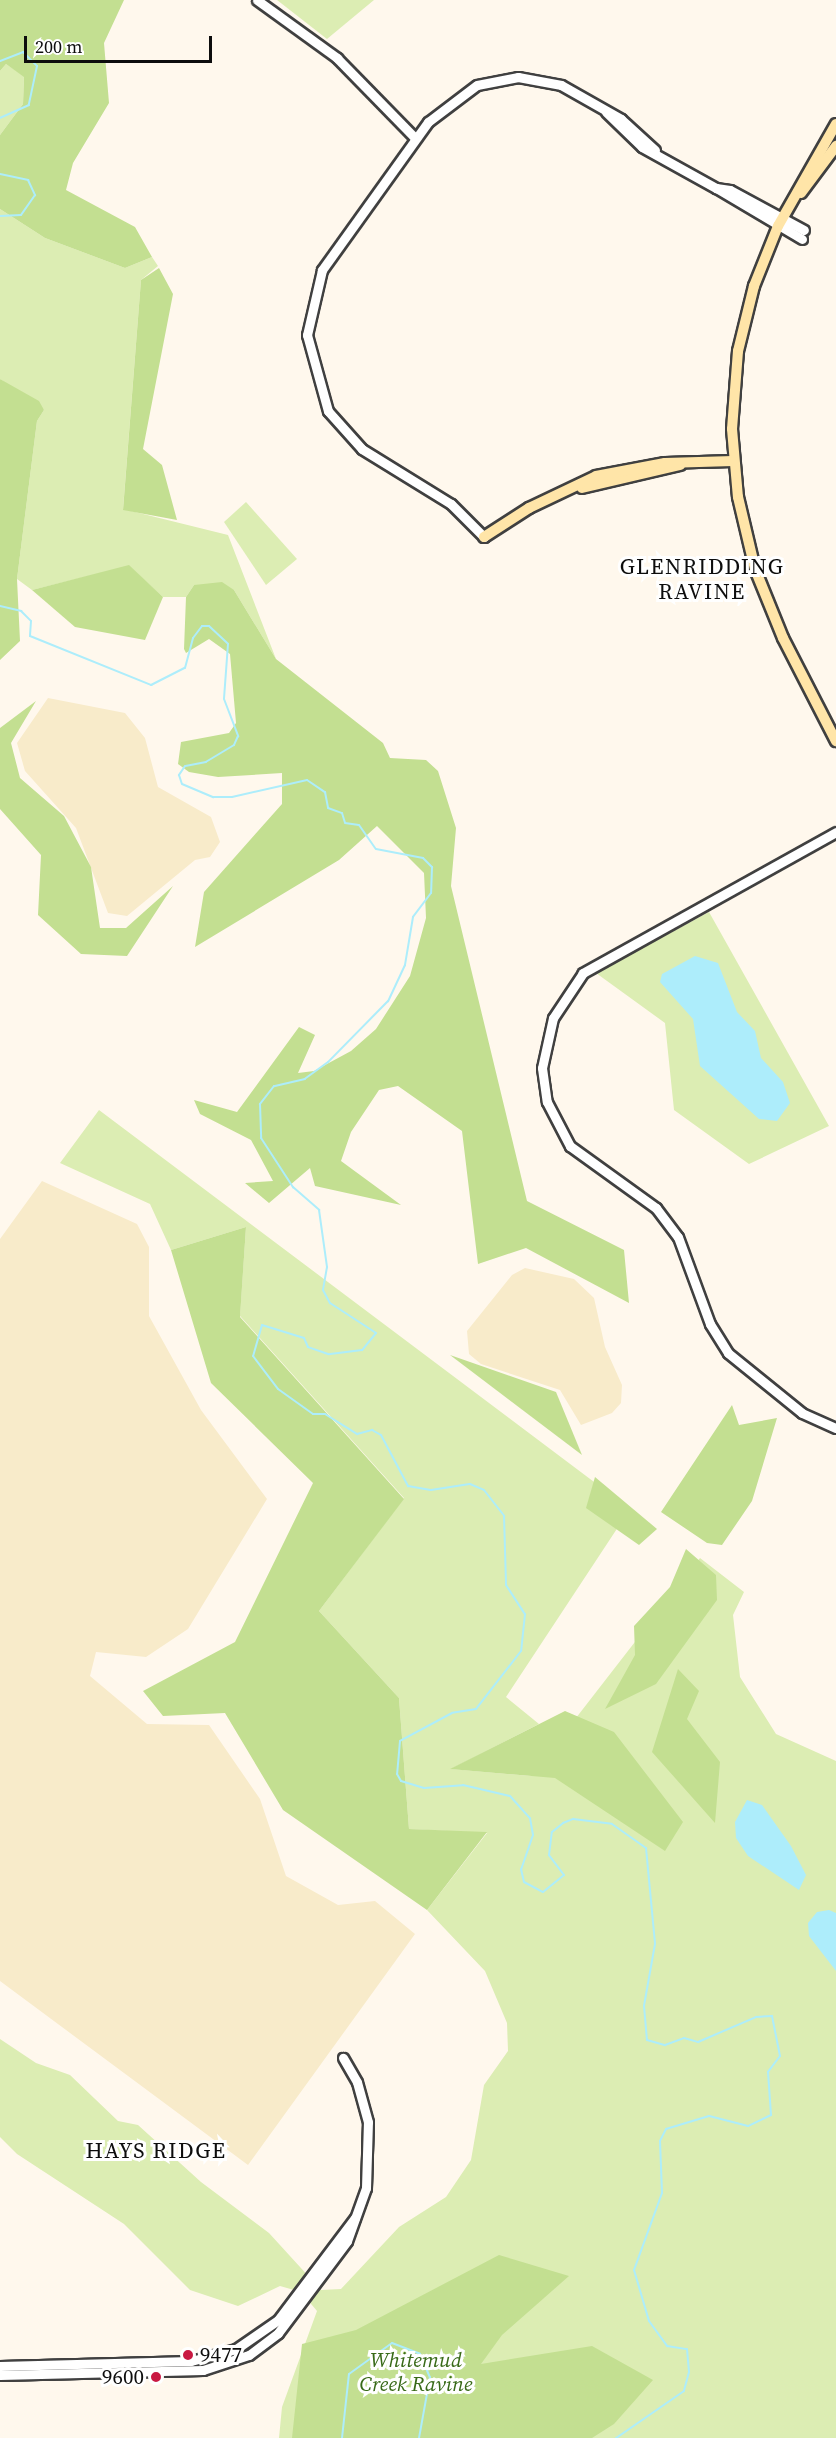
<!DOCTYPE html>
<style>
body{margin:0}
#map{position:relative;width:836px;height:2438px;overflow:hidden;background:#fff8ed;font-family:"Source Serif 4",serif}
div>[style]{position:absolute}
[style*='--x']{left:calc(var(--x)*1px);top:calc(var(--y)*1px);width:calc(var(--w)*1px);rotate:calc(var(--a)*1deg)}
.farmland>*{inset:0;background:#f8ebca}
.green>*{inset:0;background:#dcedb3}
.forest>*{inset:0;background:#c3df91}
.water>*{inset:0;background:#adedfb}
.stream>*{height:2px;margin:-1px;padding:0 1px;transform-origin:1px;border-radius:1px;background:#adedfb}
.roads{filter:drop-shadow(2px 0 #404040) drop-shadow(-2px 0 #404040) drop-shadow(0 2px #404040) drop-shadow(0 -2px #404040)}
.tertiary>*{height:9px;margin:-4.5px;padding:0 4.5px;transform-origin:4.5px;border-radius:4.5px;background:#fff}
.secondary>*{height:10px;margin:-5px;padding:0 5px;transform-origin:5px;border-radius:5px;background:#ffe5a8}
.dots>*{width:16px;height:16px;translate:-50% -50%;box-sizing:border-box;border:3px solid #fff;border-radius:50%}
span{translate:-50% -50%;white-space:nowrap;text-align:center;line-height:1.15;-webkit-text-stroke:6px #fff;paint-order:stroke}
.poi-label{font-size:21px;color:#0d0d0d}
.left{translate:0 -50%;text-align:left}
.right{translate:-100% -50%;text-align:right}
.park-label{font-size:21px;color:#386a18;font-style:italic}
.neighbourhood-label{font-size:22px;color:#0d0d0d;letter-spacing:1.5px}
.scale{position:absolute;left:24px;top:36px;width:188px;height:27px;box-sizing:border-box;border:3px solid #0d0d0d;border-top:0;padding-left:8px;font-size:18px;line-height:21px;white-space:nowrap;color:#0d0d0d;-webkit-text-stroke:4px #fff;paint-order:stroke}
</style>
<div id="map">
<div class="farmland">
<div style="clip-path:polygon(48px 698px,125px 713px,145px 738px,158px 787px,211px 817px,220px 842px,210px 857px,195px 860px,127px 916px,108px 913px,76px 828px,25px 771px,17px 743px)"></div>
<div style="clip-path:polygon(42px 1181px,137px 1224px,149px 1247px,149px 1316px,201px 1410px,267px 1499px,188px 1629px,146px 1657px,96px 1652px,90px 1676px,147px 1724px,209px 1725px,260px 1799px,286px 1876px,338px 1905px,375px 1901px,415px 1934px,248px 2165px,0 1981px,0 1239px)"></div>
<div style="clip-path:polygon(525px 1268px,574px 1279px,594px 1298px,605px 1347px,622px 1385px,621px 1403px,612px 1413px,581px 1425px,560px 1390px,481px 1364px,469px 1354px,467px 1331px,512px 1275px)"></div>
</div>
<div class="green">
<div style="clip-path:polygon(277px 0,374px 0,327px 39px)"></div>
<div style="clip-path:polygon(6px 64px,24px 76px,23px 104px,0 135px,0 71px)"></div>
<div style="clip-path:polygon(0 209px,45px 238px,125px 268px,152px 257px,158px 266px,141px 280px,123px 509px,228px 535px,276px 659px,234px 590px,194px 585px,186px 597px,163px 597px,129px 566px,32px 590px,17px 579px,37px 421px,44px 410px,0 379px)"></div>
<div style="clip-path:polygon(246px 502px,297px 559px,266px 585px,224px 522px)"></div>
<div style="clip-path:polygon(709px 912px,829px 1126px,749px 1164px,674px 1110px,665px 1023px,596px 973px)"></div>
<div style="clip-path:polygon(99px 1110px,630px 1509px,506px 1697px,539px 1724px,451px 1769px,531px 1776px,700px 1558px,744px 1592px,733px 1615px,740px 1677px,776px 1734px,836px 1761px,836px 2438px,279px 2438px,282px 2407px,317px 2311px,301px 2292px,280px 2286px,238px 2306px,190px 2290px,124px 2224px,17px 2154px,0 2137px,0 2039px,36px 2063px,70px 2075px,118px 2121px,138px 2125px,201px 2182px,269px 2233px,321px 2290px,341px 2289px,399px 2227px,446px 2197px,471px 2160px,484px 2085px,508px 2051px,507px 2023px,485px 1971px,427px 1910px,487px 1833px,409px 1829px,399px 1698px,319px 1611px,404px 1498px,240px 1316px,246px 1227px,171px 1250px,150px 1204px,60px 1163px)"></div>
</div>
<div class="forest">
<div style="clip-path:polygon(0 0,124px 0,104px 43px,109px 103px,73px 163px,66px 190px,135px 227px,152px 257px,125px 268px,45px 238px,0 209px,0 135px,23px 104px,24px 77px,6px 64px,0 71px)"></div>
<div style="clip-path:polygon(159px 268px,173px 294px,143px 449px,162px 465px,177px 520px,123px 510px,141px 280px)"></div>
<div style="clip-path:polygon(0 379px,39px 401px,44px 410px,37px 421px,17px 579px,20px 641px,0 660px)"></div>
<div style="clip-path:polygon(129px 565px,163px 597px,145px 640px,75px 627px,32px 590px)"></div>
<div style="clip-path:polygon(222px 582px,234px 590px,276px 659px,383px 743px,390px 758px,426px 760px,438px 771px,456px 828px,451px 886px,527px 1201px,624px 1250px,629px 1303px,526px 1248px,478px 1264px,462px 1131px,398px 1086px,379px 1090px,351px 1132px,341px 1161px,401px 1205px,315px 1186px,310px 1168px,269px 1203px,245px 1183px,273px 1181px,251px 1140px,200px 1114px,194px 1100px,237px 1112px,299px 1027px,315px 1035px,298px 1073px,314px 1071px,351px 1051px,376px 1029px,410px 976px,426px 918px,424px 873px,377px 826px,339px 860px,195px 947px,204px 892px,282px 804px,282px 773px,218px 777px,189px 772px,178px 764px,181px 742px,229px 733px,236px 723px,230px 654px,209px 639px,186px 653px,184px 649px,186px 597px,194px 585px)"></div>
<div style="clip-path:polygon(36px 701px,11px 743px,20px 778px,64px 816px,91px 867px,100px 928px,126px 928px,173px 886px,127px 956px,81px 954px,38px 915px,41px 855px,0 809px,0 728px)"></div>
<div style="clip-path:polygon(246px 1227px,240px 1317px,404px 1499px,319px 1611px,399px 1698px,409px 1829px,487px 1832px,427px 1910px,283px 1810px,225px 1713px,163px 1716px,143px 1691px,235px 1642px,313px 1483px,211px 1383px,171px 1250px)"></div>
<div style="clip-path:polygon(450px 1355px,556px 1392px,582px 1455px)"></div>
<div style="clip-path:polygon(732px 1405px,739px 1425px,777px 1418px,752px 1501px,722px 1545px,707px 1543px,661px 1512px)"></div>
<div style="clip-path:polygon(595px 1477px,657px 1529px,639px 1545px,586px 1508px)"></div>
<div style="clip-path:polygon(686px 1549px,716px 1575px,717px 1600px,656px 1684px,605px 1709px,635px 1655px,634px 1626px,670px 1587px)"></div>
<div style="clip-path:polygon(678px 1669px,699px 1691px,687px 1719px,720px 1762px,715px 1823px,652px 1752px)"></div>
<div style="clip-path:polygon(565px 1711px,614px 1732px,683px 1822px,665px 1851px,555px 1778px,450px 1769px)"></div>
<div style="clip-path:polygon(499px 2255px,569px 2276px,502px 2335px,481px 2364px,592px 2346px,653px 2380px,614px 2424px,592px 2438px,292px 2438px,302px 2344px,356px 2330px)"></div>
</div>
<div class="water">
<div style="clip-path:polygon(695px 956px,718px 963px,737px 1012px,755px 1031px,761px 1058px,783px 1082px,790px 1103px,777px 1121px,759px 1119px,700px 1066px,693px 1019px,660px 982px,662px 974px)"></div>
<div style="clip-path:polygon(747px 1800px,762px 1805px,791px 1846px,806px 1875px,799px 1890px,748px 1856px,736px 1838px,735px 1822px)"></div>
<div style="clip-path:polygon(829px 1910px,836px 1913px,836px 1971px,809px 1936px,808px 1923px,817px 1912px)"></div>
</div>
<div class="stream">
<div style="--x:0;--y:61;--w:25;--a:-21"></div>
<div style="--x:23;--y:52;--w:20;--a:45"></div>
<div style="--x:37;--y:66;--w:40;--a:102"></div>
<div style="--x:29;--y:105;--w:32;--a:156"></div>
<div style="--x:0;--y:174;--w:29;--a:12"></div>
<div style="--x:28;--y:180;--w:17;--a:65"></div>
<div style="--x:35;--y:195;--w:24;--a:125"></div>
<div style="--x:21;--y:215;--w:21;--a:177"></div>
<div style="--x:0;--y:606;--w:22;--a:13"></div>
<div style="--x:21;--y:611;--w:14;--a:45"></div>
<div style="--x:31;--y:621;--w:15;--a:94"></div>
<div style="--x:30;--y:636;--w:131;--a:22"></div>
<div style="--x:151;--y:685;--w:38;--a:-27"></div>
<div style="--x:185;--y:668;--w:31;--a:-75"></div>
<div style="--x:193;--y:638;--w:15;--a:-53"></div>
<div style="--x:202;--y:626;--w:7;--a:0"></div>
<div style="--x:209;--y:626;--w:26;--a:43"></div>
<div style="--x:228;--y:644;--w:55;--a:94.2"></div>
<div style="--x:224;--y:699;--w:40;--a:69"></div>
<div style="--x:238;--y:736;--w:10;--a:114"></div>
<div style="--x:234;--y:745;--w:33;--a:149"></div>
<div style="--x:206;--y:762;--w:21;--a:169"></div>
<div style="--x:185;--y:766;--w:11;--a:124"></div>
<div style="--x:179;--y:775;--w:9;--a:72"></div>
<div style="--x:182;--y:784;--w:34;--a:23"></div>
<div style="--x:213;--y:797;--w:19;--a:0"></div>
<div style="--x:232;--y:797;--w:77;--a:-12.8"></div>
<div style="--x:307;--y:780;--w:22;--a:34"></div>
<div style="--x:325;--y:792;--w:16;--a:79"></div>
<div style="--x:328;--y:808;--w:15;--a:20"></div>
<div style="--x:342;--y:813;--w:10;--a:73"></div>
<div style="--x:345;--y:823;--w:14;--a:8"></div>
<div style="--x:359;--y:825;--w:29;--a:55"></div>
<div style="--x:376;--y:849;--w:48;--a:10.8"></div>
<div style="--x:423;--y:858;--w:13;--a:45"></div>
<div style="--x:432;--y:867;--w:26;--a:92"></div>
<div style="--x:431;--y:893;--w:30;--a:127"></div>
<div style="--x:413;--y:917;--w:49;--a:99.5"></div>
<div style="--x:405;--y:965;--w:40;--a:115"></div>
<div style="--x:388;--y:1001;--w:86;--a:134.5"></div>
<div style="--x:328;--y:1062;--w:29;--a:144"></div>
<div style="--x:305;--y:1079;--w:32;--a:167"></div>
<div style="--x:274;--y:1086;--w:23;--a:128"></div>
<div style="--x:260;--y:1104;--w:34;--a:88"></div>
<div style="--x:261;--y:1138;--w:59;--a:56.9"></div>
<div style="--x:293;--y:1187;--w:35;--a:41"></div>
<div style="--x:319;--y:1210;--w:58;--a:82"></div>
<div style="--x:327;--y:1267;--w:23;--a:100"></div>
<div style="--x:323;--y:1290;--w:15;--a:62"></div>
<div style="--x:330;--y:1303;--w:55;--a:33.1"></div>
<div style="--x:376;--y:1333;--w:22;--a:129"></div>
<div style="--x:362;--y:1350;--w:34;--a:173"></div>
<div style="--x:328;--y:1354;--w:21;--a:-161"></div>
<div style="--x:308;--y:1347;--w:10;--a:-114"></div>
<div style="--x:304;--y:1338;--w:44;--a:-162.8"></div>
<div style="--x:262;--y:1325;--w:32;--a:106"></div>
<div style="--x:253;--y:1356;--w:41;--a:52.9"></div>
<div style="--x:278;--y:1389;--w:43;--a:35.5"></div>
<div style="--x:313;--y:1414;--w:12;--a:0"></div>
<div style="--x:325;--y:1414;--w:38;--a:32"></div>
<div style="--x:357;--y:1434;--w:16;--a:-15"></div>
<div style="--x:372;--y:1430;--w:10;--a:29"></div>
<div style="--x:381;--y:1435;--w:58;--a:62.1"></div>
<div style="--x:408;--y:1486;--w:23;--a:10"></div>
<div style="--x:431;--y:1490;--w:39;--a:-9"></div>
<div style="--x:470;--y:1484;--w:15;--a:23"></div>
<div style="--x:484;--y:1490;--w:33;--a:52"></div>
<div style="--x:504;--y:1516;--w:69;--a:88.3"></div>
<div style="--x:506;--y:1585;--w:35;--a:57"></div>
<div style="--x:525;--y:1614;--w:37;--a:96"></div>
<div style="--x:521;--y:1651;--w:73;--a:127.8"></div>
<div style="--x:476;--y:1709;--w:24;--a:171"></div>
<div style="--x:452;--y:1713;--w:59;--a:151.7"></div>
<div style="--x:400;--y:1741;--w:33;--a:95"></div>
<div style="--x:397;--y:1774;--w:8;--a:60"></div>
<div style="--x:401;--y:1781;--w:24;--a:17"></div>
<div style="--x:424;--y:1788;--w:39;--a:-4"></div>
<div style="--x:463;--y:1785;--w:48;--a:13.2"></div>
<div style="--x:510;--y:1796;--w:30;--a:48"></div>
<div style="--x:530;--y:1818;--w:17;--a:80"></div>
<div style="--x:533;--y:1835;--w:36;--a:109"></div>
<div style="--x:521;--y:1869;--w:13;--a:77"></div>
<div style="--x:524;--y:1882;--w:21;--a:28"></div>
<div style="--x:543;--y:1892;--w:27;--a:-39"></div>
<div style="--x:564;--y:1875;--w:25;--a:-127"></div>
<div style="--x:549;--y:1855;--w:23;--a:-83"></div>
<div style="--x:552;--y:1832;--w:14;--a:-39"></div>
<div style="--x:563;--y:1823;--w:11;--a:-22"></div>
<div style="--x:573;--y:1819;--w:39;--a:7"></div>
<div style="--x:612;--y:1824;--w:42;--a:35.2"></div>
<div style="--x:646;--y:1848;--w:96;--a:84.6"></div>
<div style="--x:655;--y:1944;--w:63;--a:100.1"></div>
<div style="--x:644;--y:2006;--w:34;--a:85"></div>
<div style="--x:647;--y:2040;--w:19;--a:16"></div>
<div style="--x:665;--y:2045;--w:20;--a:-20"></div>
<div style="--x:684;--y:2038;--w:15;--a:16"></div>
<div style="--x:698;--y:2042;--w:63;--a:-23.3"></div>
<div style="--x:756;--y:2017;--w:16;--a:-4"></div>
<div style="--x:772;--y:2016;--w:41;--a:78.7"></div>
<div style="--x:780;--y:2056;--w:20;--a:127"></div>
<div style="--x:768;--y:2072;--w:43;--a:86"></div>
<div style="--x:771;--y:2115;--w:25;--a:154"></div>
<div style="--x:748;--y:2126;--w:40;--a:-165.6"></div>
<div style="--x:709;--y:2116;--w:45;--a:163.2"></div>
<div style="--x:666;--y:2129;--w:13;--a:117"></div>
<div style="--x:660;--y:2141;--w:52;--a:87.8"></div>
<div style="--x:662;--y:2193;--w:82;--a:110"></div>
<div style="--x:634;--y:2270;--w:53;--a:73.6"></div>
<div style="--x:649;--y:2321;--w:31;--a:54"></div>
<div style="--x:667;--y:2346;--w:20;--a:9"></div>
<div style="--x:687;--y:2349;--w:23;--a:85"></div>
<div style="--x:689;--y:2372;--w:20;--a:105"></div>
<div style="--x:684;--y:2391;--w:83;--a:145.3"></div>
<div style="--x:342;--y:2438;--w:64;--a:-83.8"></div>
<div style="--x:349;--y:2374;--w:53;--a:-35.8"></div>
<div style="--x:392;--y:2343;--w:30;--a:21"></div>
<div style="--x:420;--y:2354;--w:25;--a:67"></div>
<div style="--x:430;--y:2377;--w:62;--a:100.2"></div>
</div>
<div class="roads">
<div class="tertiary">
<div style="--x:257;--y:0;--w:99;--a:35.9"></div>
<div style="--x:337;--y:58;--w:112;--a:45.7"></div>
<div style="--x:606;--y:112;--w:50;--a:44.2"></div>
<div style="--x:642;--y:147;--w:85;--a:29"></div>
<div style="--x:802;--y:239;--w:100;--a:-149.3"></div>
<div style="--x:716;--y:188;--w:14;--a:8"></div>
<div style="--x:730;--y:190;--w:84;--a:28.4"></div>
<div style="--x:484;--y:537;--w:47;--a:-135"></div>
<div style="--x:451;--y:504;--w:105;--a:-148.3"></div>
<div style="--x:362;--y:449;--w:51;--a:-131.8"></div>
<div style="--x:328;--y:411;--w:79;--a:-105.4"></div>
<div style="--x:307;--y:335;--w:67;--a:-77"></div>
<div style="--x:322;--y:270;--w:182;--a:-54.4"></div>
<div style="--x:428;--y:122;--w:61;--a:-37.1"></div>
<div style="--x:477;--y:85;--w:42;--a:-11"></div>
<div style="--x:518;--y:77;--w:44;--a:10.5"></div>
<div style="--x:561;--y:85;--w:69;--a:29.5"></div>
<div style="--x:621;--y:119;--w:46;--a:42.4"></div>
<div style="--x:836;--y:832;--w:290;--a:150.9"></div>
<div style="--x:583;--y:973;--w:54;--a:123.7"></div>
<div style="--x:553;--y:1018;--w:51;--a:102.4"></div>
<div style="--x:542;--y:1068;--w:34;--a:82"></div>
<div style="--x:547;--y:1102;--w:50;--a:62.4"></div>
<div style="--x:570;--y:1146;--w:106;--a:35.8"></div>
<div style="--x:656;--y:1208;--w:36;--a:53"></div>
<div style="--x:678;--y:1237;--w:93;--a:69.8"></div>
<div style="--x:710;--y:1324;--w:34;--a:58"></div>
<div style="--x:728;--y:1353;--w:95;--a:39"></div>
<div style="--x:802;--y:1413;--w:37;--a:24"></div>
<div style="--x:0;--y:2366;--w:191;--a:-1.5"></div>
<div style="--x:191;--y:2361;--w:47;--a:-14.9"></div>
<div style="--x:236;--y:2349;--w:51;--a:-34.6"></div>
<div style="--x:278;--y:2320;--w:128;--a:-53"></div>
<div style="--x:0;--y:2375;--w:203;--a:-1.4"></div>
<div style="--x:203;--y:2370;--w:48;--a:-18.1"></div>
<div style="--x:249;--y:2355;--w:36;--a:-37"></div>
<div style="--x:278;--y:2333;--w:115;--a:-53.1"></div>
<div style="--x:347;--y:2241;--w:56;--a:-70.3"></div>
<div style="--x:366;--y:2188;--w:66;--a:-88.3"></div>
<div style="--x:368;--y:2122;--w:41;--a:-105.4"></div>
<div style="--x:357;--y:2082;--w:28;--a:-120"></div>
</div>
<div class="secondary">
<div style="--x:836;--y:124;--w:117;--a:119.6"></div>
<div style="--x:778;--y:226;--w:65;--a:111.8"></div>
<div style="--x:754;--y:286;--w:67;--a:103.8"></div>
<div style="--x:738;--y:351;--w:78;--a:94.4"></div>
<div style="--x:732;--y:429;--w:68;--a:85"></div>
<div style="--x:738;--y:497;--w:74;--a:76.7"></div>
<div style="--x:755;--y:569;--w:74;--a:67.9"></div>
<div style="--x:783;--y:638;--w:116;--a:62.8"></div>
<div style="--x:801;--y:193;--w:59;--a:-53.3"></div>
<div style="--x:582;--y:488;--w:101;--a:-13.2"></div>
<div style="--x:484;--y:537;--w:54;--a:-32.8"></div>
<div style="--x:529;--y:508;--w:74;--a:-25.5"></div>
<div style="--x:596;--y:476;--w:70;--a:-10.7"></div>
<div style="--x:665;--y:463;--w:68;--a:-1.7"></div>
</div>
</div>
<div class="dots">
<div style="left:188px;top:2355px;background:#c91942"></div>
<div style="left:156px;top:2377px;background:#c91942"></div>
</div>
<div class="poi-label">
<span class="left" style="left:200px;top:2355px">9477</span>
<span class="right" style="left:144px;top:2377px">9600</span>
</div>
<div class="park-label">
<span style="left:416px;top:2372px">Whitemud<br>Creek Ravine</span>
</div>
<div class="neighbourhood-label">
<span style="left:702px;top:579px">GLENRIDDING<br>RAVINE</span>
<span style="left:156px;top:2151px">HAYS RIDGE</span>
</div>
<div class="scale">200 m</div>
</div>
